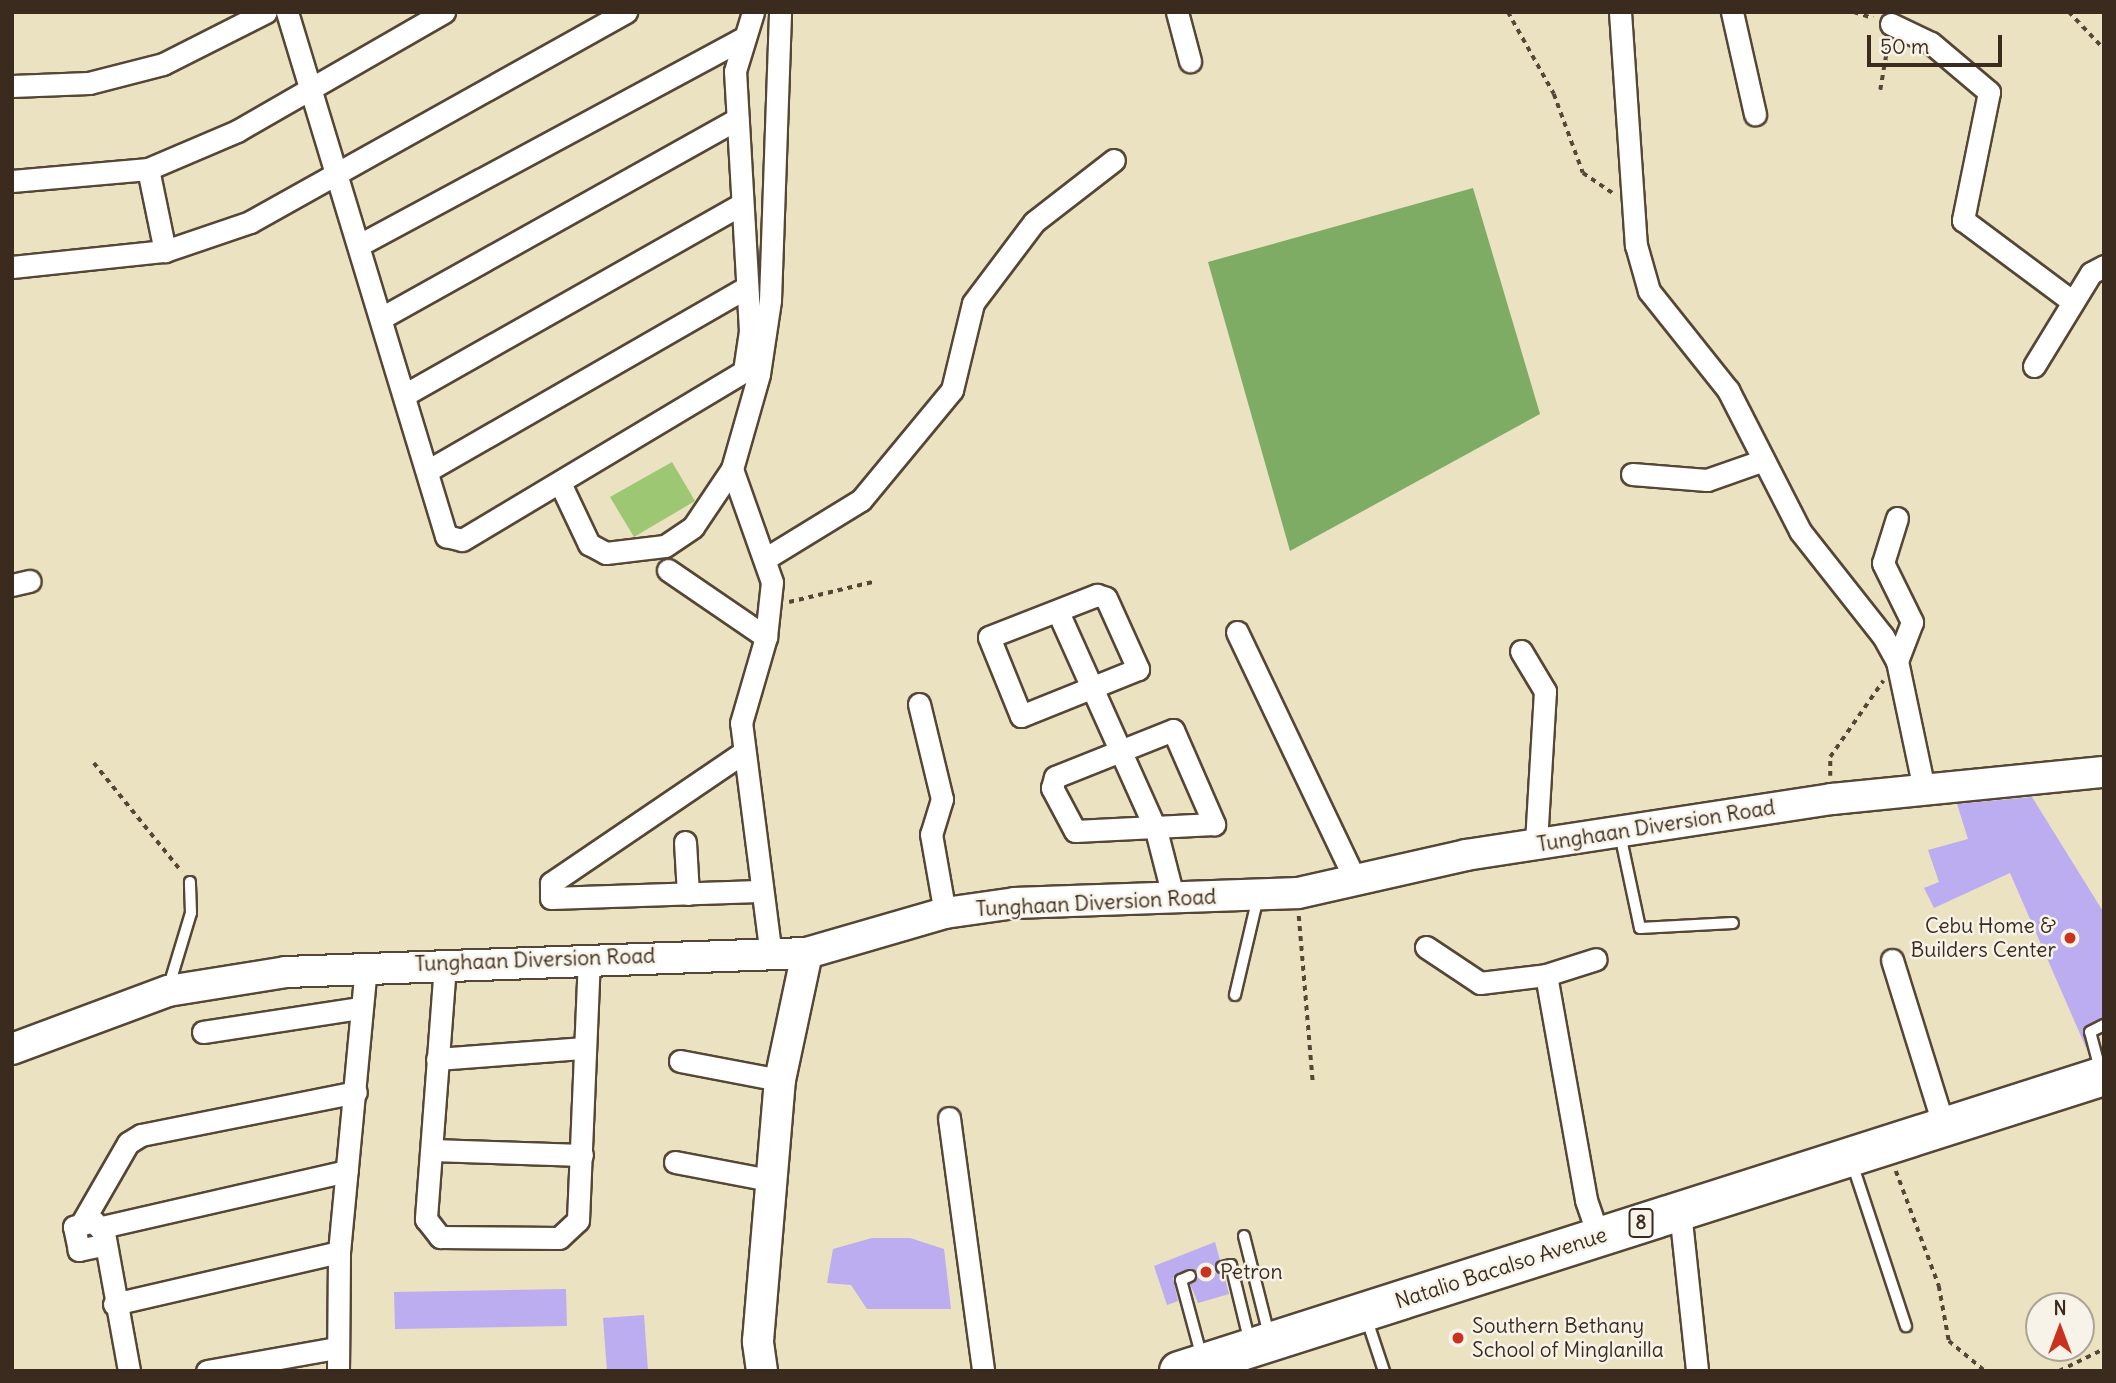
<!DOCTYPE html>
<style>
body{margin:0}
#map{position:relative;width:2116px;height:1383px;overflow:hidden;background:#ebe2c1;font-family:Delius,sans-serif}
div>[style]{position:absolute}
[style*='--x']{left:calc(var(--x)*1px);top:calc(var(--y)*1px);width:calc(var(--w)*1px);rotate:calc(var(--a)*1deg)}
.green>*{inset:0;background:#9dc773}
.forest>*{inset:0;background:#7eac65}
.building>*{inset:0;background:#bcacf0}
.path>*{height:3.5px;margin-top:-1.75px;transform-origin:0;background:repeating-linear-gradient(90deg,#554636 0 5px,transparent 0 10px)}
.roads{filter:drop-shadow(2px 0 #554636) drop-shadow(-2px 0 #554636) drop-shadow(0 2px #554636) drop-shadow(0 -2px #554636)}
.lane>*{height:10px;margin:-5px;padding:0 5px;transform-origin:5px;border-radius:5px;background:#fff}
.street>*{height:21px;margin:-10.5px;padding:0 10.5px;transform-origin:10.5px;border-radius:10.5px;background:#fff}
.secondary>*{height:30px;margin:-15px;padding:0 15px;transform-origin:15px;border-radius:15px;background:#fff}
.highway>*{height:38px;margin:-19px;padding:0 19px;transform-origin:19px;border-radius:19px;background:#fff}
.dots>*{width:19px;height:19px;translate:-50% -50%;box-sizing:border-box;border:4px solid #f7f3e8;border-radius:50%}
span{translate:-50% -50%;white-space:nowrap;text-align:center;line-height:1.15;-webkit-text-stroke:5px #f7f3e8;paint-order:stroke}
.shield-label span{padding:2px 5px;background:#f7f3e8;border:2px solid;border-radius:5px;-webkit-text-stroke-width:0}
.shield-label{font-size:19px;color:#3b2a1e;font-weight:700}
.street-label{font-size:21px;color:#3b2a1e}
.poi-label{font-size:21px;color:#3b2a1e}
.right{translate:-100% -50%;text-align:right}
.left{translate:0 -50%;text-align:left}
.frame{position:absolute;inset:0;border:14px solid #3b2a1e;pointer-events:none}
.north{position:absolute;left:2025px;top:1292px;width:70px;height:70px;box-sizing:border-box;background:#f7f3e8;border:2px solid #aca397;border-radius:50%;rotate:0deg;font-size:19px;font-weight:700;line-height:28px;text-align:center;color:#3b2a1e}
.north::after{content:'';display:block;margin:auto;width:24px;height:32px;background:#c8321e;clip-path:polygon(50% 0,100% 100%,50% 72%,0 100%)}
.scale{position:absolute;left:1867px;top:35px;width:135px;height:32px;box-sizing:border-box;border:4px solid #3b2a1e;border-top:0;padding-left:9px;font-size:21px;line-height:24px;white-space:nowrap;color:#3b2a1e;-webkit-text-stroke:5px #f7f3e8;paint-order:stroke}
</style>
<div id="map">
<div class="green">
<div style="clip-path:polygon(672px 462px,695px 501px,634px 537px,610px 497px)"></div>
</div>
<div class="forest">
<div style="clip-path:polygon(1473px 188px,1540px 414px,1290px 551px,1208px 262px)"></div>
</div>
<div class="building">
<div style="clip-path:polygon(2032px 797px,2104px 913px,2104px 1017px,2083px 1028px,2087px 1050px,2010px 873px,1934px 908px,1924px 888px,1939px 882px,1928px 850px,1968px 839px,1957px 804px)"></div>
<div style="clip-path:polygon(872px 1238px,910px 1238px,944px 1249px,951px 1309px,867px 1309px,851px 1285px,827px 1283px,833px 1249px)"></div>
<div style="clip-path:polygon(1215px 1242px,1220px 1260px,1215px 1269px,1224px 1275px,1229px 1294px,1198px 1303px,1190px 1284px,1197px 1273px,1187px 1269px,1173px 1278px,1178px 1301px,1167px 1305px,1154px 1266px)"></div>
<div style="clip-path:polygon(566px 1289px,567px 1326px,395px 1329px,394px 1292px)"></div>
<div style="clip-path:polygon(644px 1315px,648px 1371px,607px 1371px,603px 1318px)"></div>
</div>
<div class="path">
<div style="--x:1508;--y:12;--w:94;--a:60.7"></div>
<div style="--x:1554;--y:94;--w:84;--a:69.8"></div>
<div style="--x:1583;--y:173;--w:36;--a:34"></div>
<div style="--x:1854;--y:12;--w:20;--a:18"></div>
<div style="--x:2069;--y:12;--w:51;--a:46.6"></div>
<div style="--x:1880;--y:90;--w:48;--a:-80.3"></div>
<div style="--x:789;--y:602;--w:86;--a:-13.4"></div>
<div style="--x:94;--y:763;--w:140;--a:51.1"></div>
<div style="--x:1830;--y:776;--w:19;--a:-90"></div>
<div style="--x:1830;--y:757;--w:93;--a:-55.1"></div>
<div style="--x:1299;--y:916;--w:169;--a:85.2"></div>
<div style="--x:1896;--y:1171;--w:123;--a:69.5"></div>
<div style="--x:1939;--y:1286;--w:56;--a:79.7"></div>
<div style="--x:1949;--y:1341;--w:47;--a:39.8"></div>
<div style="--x:2059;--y:1371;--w:50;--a:-26.1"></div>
</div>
<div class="roads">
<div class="lane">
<div style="--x:1620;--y:834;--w:96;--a:78"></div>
<div style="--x:1640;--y:928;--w:93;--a:-3.1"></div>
<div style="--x:168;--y:989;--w:79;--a:-73.2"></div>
<div style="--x:191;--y:913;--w:31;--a:-92"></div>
<div style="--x:1235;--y:995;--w:101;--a:-76.8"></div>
<div style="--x:2100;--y:1069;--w:38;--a:-105"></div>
<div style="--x:2090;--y:1032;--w:16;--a:-27"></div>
<div style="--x:1852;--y:1163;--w:172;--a:71.7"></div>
<div style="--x:1244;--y:1236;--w:102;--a:75.8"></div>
<div style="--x:1222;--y:1267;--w:9;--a:-13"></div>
<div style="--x:1231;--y:1265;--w:80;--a:76.3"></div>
<div style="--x:1190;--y:1276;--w:10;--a:156"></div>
<div style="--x:1181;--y:1280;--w:81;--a:74.9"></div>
<div style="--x:1366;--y:1317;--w:57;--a:71.6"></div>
</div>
<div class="street">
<div style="--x:287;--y:12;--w:548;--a:73.12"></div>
<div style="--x:446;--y:536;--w:16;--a:14"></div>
<div style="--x:462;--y:540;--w:329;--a:-30.9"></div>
<div style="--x:744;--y:371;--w:40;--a:-81.5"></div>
<div style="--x:750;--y:331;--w:260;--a:-93.3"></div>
<div style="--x:735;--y:71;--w:62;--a:-73"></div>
<div style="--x:1177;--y:12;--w:51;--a:75.1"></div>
<div style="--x:1620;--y:12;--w:234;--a:86.1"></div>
<div style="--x:1636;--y:245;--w:48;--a:74.2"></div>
<div style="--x:1649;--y:291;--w:127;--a:51.4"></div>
<div style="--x:1728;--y:390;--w:158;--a:62.9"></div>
<div style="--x:1800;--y:531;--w:134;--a:51.7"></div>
<div style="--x:1883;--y:636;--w:29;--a:61"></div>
<div style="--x:1897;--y:661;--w:131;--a:78.1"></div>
<div style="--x:1732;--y:12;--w:105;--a:77.3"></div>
<div style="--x:1891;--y:24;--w:44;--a:25.4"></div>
<div style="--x:1931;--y:43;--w:76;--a:40.2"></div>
<div style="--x:1989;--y:92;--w:131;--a:101.5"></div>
<div style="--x:1963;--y:220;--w:137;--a:36.7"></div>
<div style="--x:12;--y:86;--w:77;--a:-2.2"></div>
<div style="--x:89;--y:83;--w:76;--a:-14.4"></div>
<div style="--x:163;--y:64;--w:115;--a:-26.8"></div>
<div style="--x:148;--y:169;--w:84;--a:78.3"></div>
<div style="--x:12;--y:181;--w:137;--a:-5"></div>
<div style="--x:148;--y:169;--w:97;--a:-23.1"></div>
<div style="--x:237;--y:131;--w:239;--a:-29.9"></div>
<div style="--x:361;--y:244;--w:436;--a:-28.3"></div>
<div style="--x:12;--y:267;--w:154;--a:-6"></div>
<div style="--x:165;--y:251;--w:90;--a:-18.8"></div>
<div style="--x:250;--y:222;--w:431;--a:-29.2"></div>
<div style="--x:383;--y:317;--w:406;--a:-29.2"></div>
<div style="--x:2034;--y:366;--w:109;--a:-58.5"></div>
<div style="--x:2091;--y:273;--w:15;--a:-28"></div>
<div style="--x:406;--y:394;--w:384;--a:-29.5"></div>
<div style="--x:427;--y:471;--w:369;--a:-29.9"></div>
<div style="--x:1632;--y:474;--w:75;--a:4.6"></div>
<div style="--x:1707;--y:480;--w:60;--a:-19.3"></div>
<div style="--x:560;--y:483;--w:68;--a:64.6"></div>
<div style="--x:589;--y:544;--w:19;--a:28"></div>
<div style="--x:606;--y:553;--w:59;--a:-6.8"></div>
<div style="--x:665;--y:546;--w:34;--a:-34"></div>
<div style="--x:693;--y:527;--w:70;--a:-56.1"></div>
<div style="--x:1897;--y:518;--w:47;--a:107.3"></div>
<div style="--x:1883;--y:563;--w:66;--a:63.8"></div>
<div style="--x:1912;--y:622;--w:42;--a:111"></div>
<div style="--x:768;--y:557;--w:109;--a:-31.5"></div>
<div style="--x:861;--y:500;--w:143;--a:-50.4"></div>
<div style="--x:952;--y:390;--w:89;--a:-76.4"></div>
<div style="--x:973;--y:303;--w:101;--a:-53"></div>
<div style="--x:1034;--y:222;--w:101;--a:-37.8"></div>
<div style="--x:668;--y:570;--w:119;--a:34.4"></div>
<div style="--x:12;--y:585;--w:18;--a:-13"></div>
<div style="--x:1097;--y:595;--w:9;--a:18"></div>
<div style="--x:1106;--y:598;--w:78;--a:65.7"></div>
<div style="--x:1138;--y:669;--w:126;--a:158.1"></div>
<div style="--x:1021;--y:716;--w:85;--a:-112.1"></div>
<div style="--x:989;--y:637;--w:116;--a:-21.3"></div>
<div style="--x:1058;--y:612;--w:239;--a:65.8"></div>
<div style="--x:1156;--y:830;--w:68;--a:75.6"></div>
<div style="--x:1237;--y:632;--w:274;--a:64.5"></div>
<div style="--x:1521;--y:651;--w:47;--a:59"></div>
<div style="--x:1545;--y:691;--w:153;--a:93.4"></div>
<div style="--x:919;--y:704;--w:98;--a:76.4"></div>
<div style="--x:942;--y:799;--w:37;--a:107"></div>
<div style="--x:931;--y:834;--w:80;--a:80"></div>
<div style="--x:1173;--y:730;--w:103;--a:66.4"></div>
<div style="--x:1214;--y:824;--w:139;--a:177.1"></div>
<div style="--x:1075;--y:831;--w:49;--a:-118.1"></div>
<div style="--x:1052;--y:788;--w:11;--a:-75"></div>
<div style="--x:1055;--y:777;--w:127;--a:-21.7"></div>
<div style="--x:741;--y:754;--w:230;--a:145.8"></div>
<div style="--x:551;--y:883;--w:15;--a:90"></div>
<div style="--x:551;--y:898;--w:208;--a:-1.9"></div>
<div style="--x:685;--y:842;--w:52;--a:86.7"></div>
<div style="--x:1426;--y:947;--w:65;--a:33.7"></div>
<div style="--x:1480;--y:983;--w:66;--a:-6.9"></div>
<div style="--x:1546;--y:975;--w:52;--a:-17.7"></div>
<div style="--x:771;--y:956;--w:235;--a:-97.3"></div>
<div style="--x:741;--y:723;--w:90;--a:-73.8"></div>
<div style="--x:766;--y:637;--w:55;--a:-83.8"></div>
<div style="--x:772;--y:582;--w:120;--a:-109.5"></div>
<div style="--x:732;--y:469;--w:99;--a:-74.1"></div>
<div style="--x:759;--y:374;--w:75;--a:-81.5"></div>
<div style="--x:770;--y:300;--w:288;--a:-88"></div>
<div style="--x:1892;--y:960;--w:175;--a:72.7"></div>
<div style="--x:445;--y:965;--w:255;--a:94.3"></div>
<div style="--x:426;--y:1219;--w:23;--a:52"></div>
<div style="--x:440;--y:1237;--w:119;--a:0.5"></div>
<div style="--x:559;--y:1238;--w:26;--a:-43"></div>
<div style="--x:578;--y:1220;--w:263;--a:-87.6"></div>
<div style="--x:1546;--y:975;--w:229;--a:79.9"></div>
<div style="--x:1586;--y:1200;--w:39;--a:71"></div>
<div style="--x:203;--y:1032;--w:159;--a:-8.7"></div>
<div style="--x:437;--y:1059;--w:148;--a:-4.3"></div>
<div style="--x:680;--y:1061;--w:102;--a:10.8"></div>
<div style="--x:949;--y:1118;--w:255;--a:82.3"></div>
<div style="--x:432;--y:1150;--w:150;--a:1.9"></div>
<div style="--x:675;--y:1162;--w:96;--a:10.8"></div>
<div style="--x:1680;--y:1211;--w:161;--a:83.9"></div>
<div style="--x:83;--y:1221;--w:90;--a:-60"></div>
<div style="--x:128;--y:1143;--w:15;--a:-32"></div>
<div style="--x:141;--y:1135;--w:219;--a:-11.3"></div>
<div style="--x:102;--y:1227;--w:251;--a:-12.9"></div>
<div style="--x:102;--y:1245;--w:24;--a:168"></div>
<div style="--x:79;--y:1250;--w:24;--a:-102"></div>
<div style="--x:74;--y:1227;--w:20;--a:-18"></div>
<div style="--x:93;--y:1221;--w:16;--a:47"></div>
<div style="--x:104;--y:1233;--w:140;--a:79.7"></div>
<div style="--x:114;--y:1304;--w:231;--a:-13"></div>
<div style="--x:207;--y:1371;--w:131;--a:-10.1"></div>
<div style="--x:338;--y:1371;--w:119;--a:-89.5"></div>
<div style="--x:339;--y:1252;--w:289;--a:-84.6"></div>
</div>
<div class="secondary">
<div style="--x:12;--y:1049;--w:166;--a:-20.4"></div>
<div style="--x:168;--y:991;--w:120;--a:-9.1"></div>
<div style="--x:286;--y:972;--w:521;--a:-2.09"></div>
<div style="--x:807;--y:953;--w:144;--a:-16.2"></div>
<div style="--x:945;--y:913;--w:71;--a:-8.1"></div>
<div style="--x:1015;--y:903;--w:283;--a:-2"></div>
<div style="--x:1298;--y:893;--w:172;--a:-12.7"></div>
<div style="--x:1466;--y:855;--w:370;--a:-8.7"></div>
<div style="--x:1832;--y:799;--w:273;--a:-5.7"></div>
<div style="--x:762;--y:1371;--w:30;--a:-98"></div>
<div style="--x:758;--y:1341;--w:262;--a:-85.2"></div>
<div style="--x:780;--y:1080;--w:130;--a:-78"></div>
</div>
<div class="highway">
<div style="--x:1179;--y:1371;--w:971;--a:-17.69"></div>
</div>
</div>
<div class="dots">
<div style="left:2070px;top:938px;background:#c8321e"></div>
<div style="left:1206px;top:1272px;background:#c8321e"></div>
<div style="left:1458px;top:1338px;background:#c8321e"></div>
</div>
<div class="shield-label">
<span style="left:1641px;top:1223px">8</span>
</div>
<div class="street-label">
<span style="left:1656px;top:826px;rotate:-9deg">Tunghaan Diversion Road</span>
<span style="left:1096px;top:903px;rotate:-3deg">Tunghaan Diversion Road</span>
<span style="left:535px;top:960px;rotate:-2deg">Tunghaan Diversion Road</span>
<span style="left:1501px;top:1268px;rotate:-18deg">Natalio Bacalso Avenue</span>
</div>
<div class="poi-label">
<span class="right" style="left:2056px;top:938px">Cebu Home &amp;<br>Builders Center</span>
<span class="left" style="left:1220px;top:1272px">Petron</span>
<span class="left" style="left:1472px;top:1338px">Southern Bethany<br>School of Minglanilla</span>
</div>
<div class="frame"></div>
<div class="north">N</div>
<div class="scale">50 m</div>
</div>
